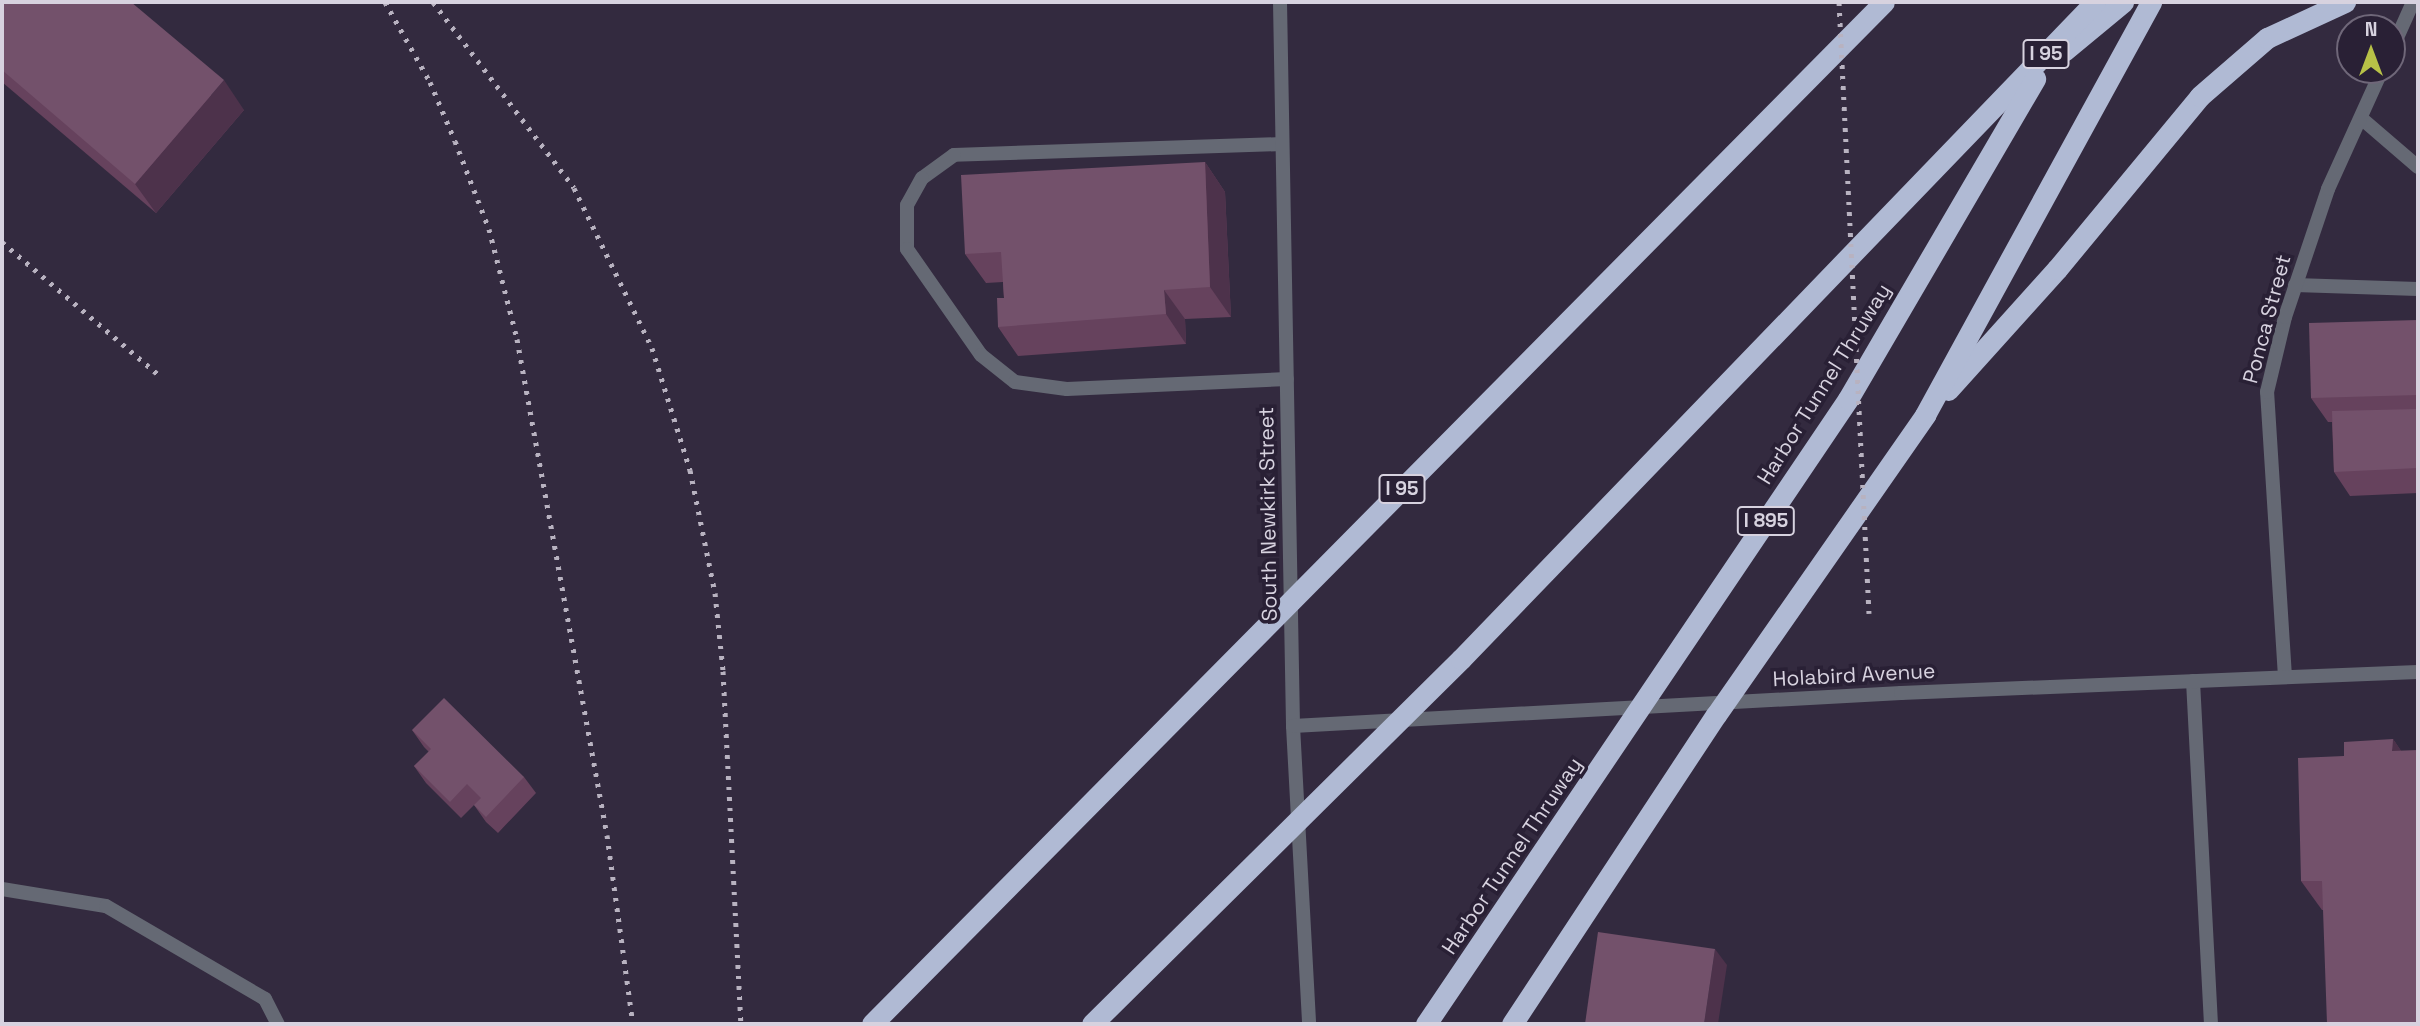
<!DOCTYPE html>
<style>
body{margin:0}
#map{position:relative;width:2420px;height:1026px;overflow:hidden;background:#332a3f;font-family:"Space Grotesk",sans-serif}
div>[style]{position:absolute}
[style*='--x']{left:calc(var(--x)*1px);top:calc(var(--y)*1px);width:calc(var(--w)*1px);rotate:calc(var(--a)*1deg)}
.service>*{height:14px;margin:-7px;padding:0 7px;transform-origin:7px;border-radius:7px;background:#656974}
.minor>*{height:14px;margin:-7px;padding:0 7px;transform-origin:7px;border-radius:7px;background:#656974}
.motorway>*{height:21px;margin:-10.5px;padding:0 10.5px;transform-origin:10.5px;border-radius:10.5px;background:#b0bad4}
.rail>*{height:5px;margin-top:-2.5px;transform-origin:0;background:repeating-linear-gradient(90deg,#b8b2c0 0 3.5px,transparent 0 10.5px)}
.wall>*{inset:0;background:#66425d}
.shaded-wall>*{inset:0;background:#4d324b}
.building>*{inset:0;background:#73516b}
span{translate:-50% -50%;white-space:nowrap;text-align:center;line-height:1.15;-webkit-text-stroke:7px #292035;paint-order:stroke}
.shield-label span{padding:2px 5px;background:#292035;border:2px solid;border-radius:5px;-webkit-text-stroke-width:0}
.shield-label{font-size:19px;color:#d7d2df;font-weight:700}
.street-label{font-size:21px;color:#d7d2df}
.frame{position:absolute;inset:0;border:4px solid #d7d2df;pointer-events:none}
.north{position:absolute;left:2336px;top:14px;width:70px;height:70px;box-sizing:border-box;background:#292035;border:2px solid #6f6779;border-radius:50%;rotate:0deg;font-size:19px;font-weight:700;line-height:28px;text-align:center;color:#d7d2df}
.north::after{content:'';display:block;margin:auto;width:24px;height:32px;background:#b8c147;clip-path:polygon(50% 0,100% 100%,50% 72%,0 100%)}
</style>
<div id="map">
<div class="service">
<div style="--x:2361;--y:118;--w:75;--a:40.7"></div>
<div style="--x:1282;--y:144;--w:328;--a:178.1"></div>
<div style="--x:954;--y:155;--w:39;--a:144"></div>
<div style="--x:922;--y:178;--w:31;--a:119"></div>
<div style="--x:907;--y:205;--w:44;--a:90"></div>
<div style="--x:907;--y:249;--w:129;--a:55.1"></div>
<div style="--x:981;--y:355;--w:43;--a:38.5"></div>
<div style="--x:1015;--y:382;--w:52;--a:7.7"></div>
<div style="--x:1067;--y:389;--w:220;--a:-2.6"></div>
<div style="--x:2295;--y:285;--w:123;--a:1.9"></div>
<div style="--x:2193;--y:681;--w:343;--a:87"></div>
<div style="--x:2;--y:889;--w:105;--a:9.3"></div>
<div style="--x:106;--y:906;--w:184;--a:30.3"></div>
<div style="--x:265;--y:999;--w:28;--a:63"></div>
</div>
<div class="minor">
<div style="--x:1280;--y:2;--w:724;--a:88.97"></div>
<div style="--x:1293;--y:726;--w:298;--a:86.9"></div>
<div style="--x:2392;--y:49;--w:51;--a:-65.9"></div>
<div style="--x:2285;--y:677;--w:286;--a:-93.6"></div>
<div style="--x:2267;--y:392;--w:77;--a:-76.5"></div>
<div style="--x:2285;--y:317;--w:135;--a:-71.4"></div>
<div style="--x:2328;--y:189;--w:131;--a:-65.6"></div>
<div style="--x:1293;--y:726;--w:609;--a:-3.11"></div>
<div style="--x:1901;--y:693;--w:517;--a:-2.33"></div>
</div>
<div class="motorway">
<div style="--x:2064;--y:51;--w:77;--a:-39.7"></div>
<div style="--x:1948;--y:390;--w:163;--a:-48"></div>
<div style="--x:2057;--y:269;--w:224;--a:-50.4"></div>
<div style="--x:2200;--y:96;--w:89;--a:-40.9"></div>
<div style="--x:2267;--y:38;--w:86;--a:-24.8"></div>
<div style="--x:872;--y:1024;--w:1438;--a:-45.28"></div>
<div style="--x:1092;--y:1024;--w:519;--a:-44.69"></div>
<div style="--x:1461;--y:659;--w:913;--a:-46.02"></div>
<div style="--x:1426;--y:1024;--w:754;--a:-55.97"></div>
<div style="--x:1848;--y:399;--w:371;--a:-59.7"></div>
<div style="--x:1512;--y:1024;--w:370;--a:-56.6"></div>
<div style="--x:1716;--y:715;--w:366;--a:-55.1"></div>
<div style="--x:1925;--y:415;--w:471;--a:-61.3"></div>
</div>
<div class="rail">
<div style="--x:385;--y:2;--w:92;--a:60.6"></div>
<div style="--x:430;--y:82;--w:64;--a:67"></div>
<div style="--x:455;--y:141;--w:94;--a:68.9"></div>
<div style="--x:489;--y:229;--w:114;--a:75.7"></div>
<div style="--x:517;--y:339;--w:504;--a:79.72"></div>
<div style="--x:607;--y:835;--w:191;--a:82.2"></div>
<div style="--x:433;--y:2;--w:233;--a:52.8"></div>
<div style="--x:574;--y:188;--w:178;--a:64"></div>
<div style="--x:652;--y:348;--w:128;--a:72.7"></div>
<div style="--x:690;--y:470;--w:126;--a:78.5"></div>
<div style="--x:715;--y:593;--w:78;--a:84.1"></div>
<div style="--x:723;--y:671;--w:353;--a:87.1"></div>
<div style="--x:1839;--y:2;--w:612;--a:87.19"></div>
<div style="--x:2;--y:242;--w:206;--a:40.3"></div>
</div>
<div class="wall">
<div style="clip-path:polygon(2px 2px,244px 110px,156px 213px,2px 82px)"></div>
<div style="clip-path:polygon(1205px 162px,1225px 192px,1231px 317px,1185px 319px,1186px 344px,1018px 356px,998px 327px,1004px 298px,1003px 282px,986px 283px,965px 254px)"></div>
<div style="clip-path:polygon(2418px 320px,2418px 493px,2350px 496px,2334px 472px,2332px 422px,2328px 422px,2311px 398px)"></div>
<div style="clip-path:polygon(412px 730px,524px 777px,536px 793px,498px 833px,486px 822px,474px 805px,461px 818px,426px 783px,414px 766px,429px 752px,424px 747px)"></div>
<div style="clip-path:polygon(2393px 739px,2401px 751px,2323px 910px,2322px 910px,2301px 881px,2344px 756px)"></div>
</div>
<div class="shaded-wall">
<div style="clip-path:polygon(224px 80px,244px 110px,156px 213px,135px 184px)"></div>
<div style="clip-path:polygon(1205px 162px,1225px 192px,1231px 317px,1210px 287px)"></div>
<div style="clip-path:polygon(1164px 290px,1185px 319px,1186px 344px,1166px 314px)"></div>
<div style="clip-path:polygon(2393px 739px,2413px 768px,2392px 751px)"></div>
<div style="clip-path:polygon(1715px 949px,1727px 965px,1718px 1024px,1704px 1024px)"></div>
</div>
<div class="building">
<div style="clip-path:polygon(2px 2px,131px 2px,224px 80px,135px 184px,2px 70px)"></div>
<div style="clip-path:polygon(1205px 162px,1210px 287px,1164px 290px,1166px 314px,998px 327px,997px 298px,1004px 298px,1001px 252px,965px 254px,961px 175px)"></div>
<div style="clip-path:polygon(2418px 320px,2418px 395px,2311px 398px,2309px 323px)"></div>
<div style="clip-path:polygon(2418px 409px,2418px 468px,2334px 472px,2332px 411px)"></div>
<div style="clip-path:polygon(444px 698px,524px 777px,486px 817px,474px 805px,481px 798px,467px 784px,450px 802px,414px 766px,431px 749px,412px 730px)"></div>
<div style="clip-path:polygon(2393px 739px,2392px 751px,2418px 750px,2418px 1024px,2327px 1024px,2322px 881px,2301px 881px,2298px 758px,2344px 756px,2344px 742px)"></div>
<div style="clip-path:polygon(1598px 932px,1715px 949px,1704px 1024px,1585px 1024px)"></div>
</div>
<div class="shield-label">
<span style="left:2046px;top:54px">I 95</span>
<span style="left:1402px;top:489px">I 95</span>
<span style="left:1766px;top:521px">I 895</span>
</div>
<div class="street-label">
<span style="left:2267px;top:319px;rotate:-75deg">Ponca Street</span>
<span style="left:1824px;top:384px;rotate:-58deg">Harbor Tunnel Thruway</span>
<span style="left:1268px;top:514px;rotate:-91deg">South Newkirk Street</span>
<span style="left:1854px;top:675px;rotate:-3deg">Holabird Avenue</span>
<span style="left:1512px;top:856px;rotate:-56deg">Harbor Tunnel Thruway</span>
</div>
<div class="frame"></div>
<div class="north">N</div>
</div>
